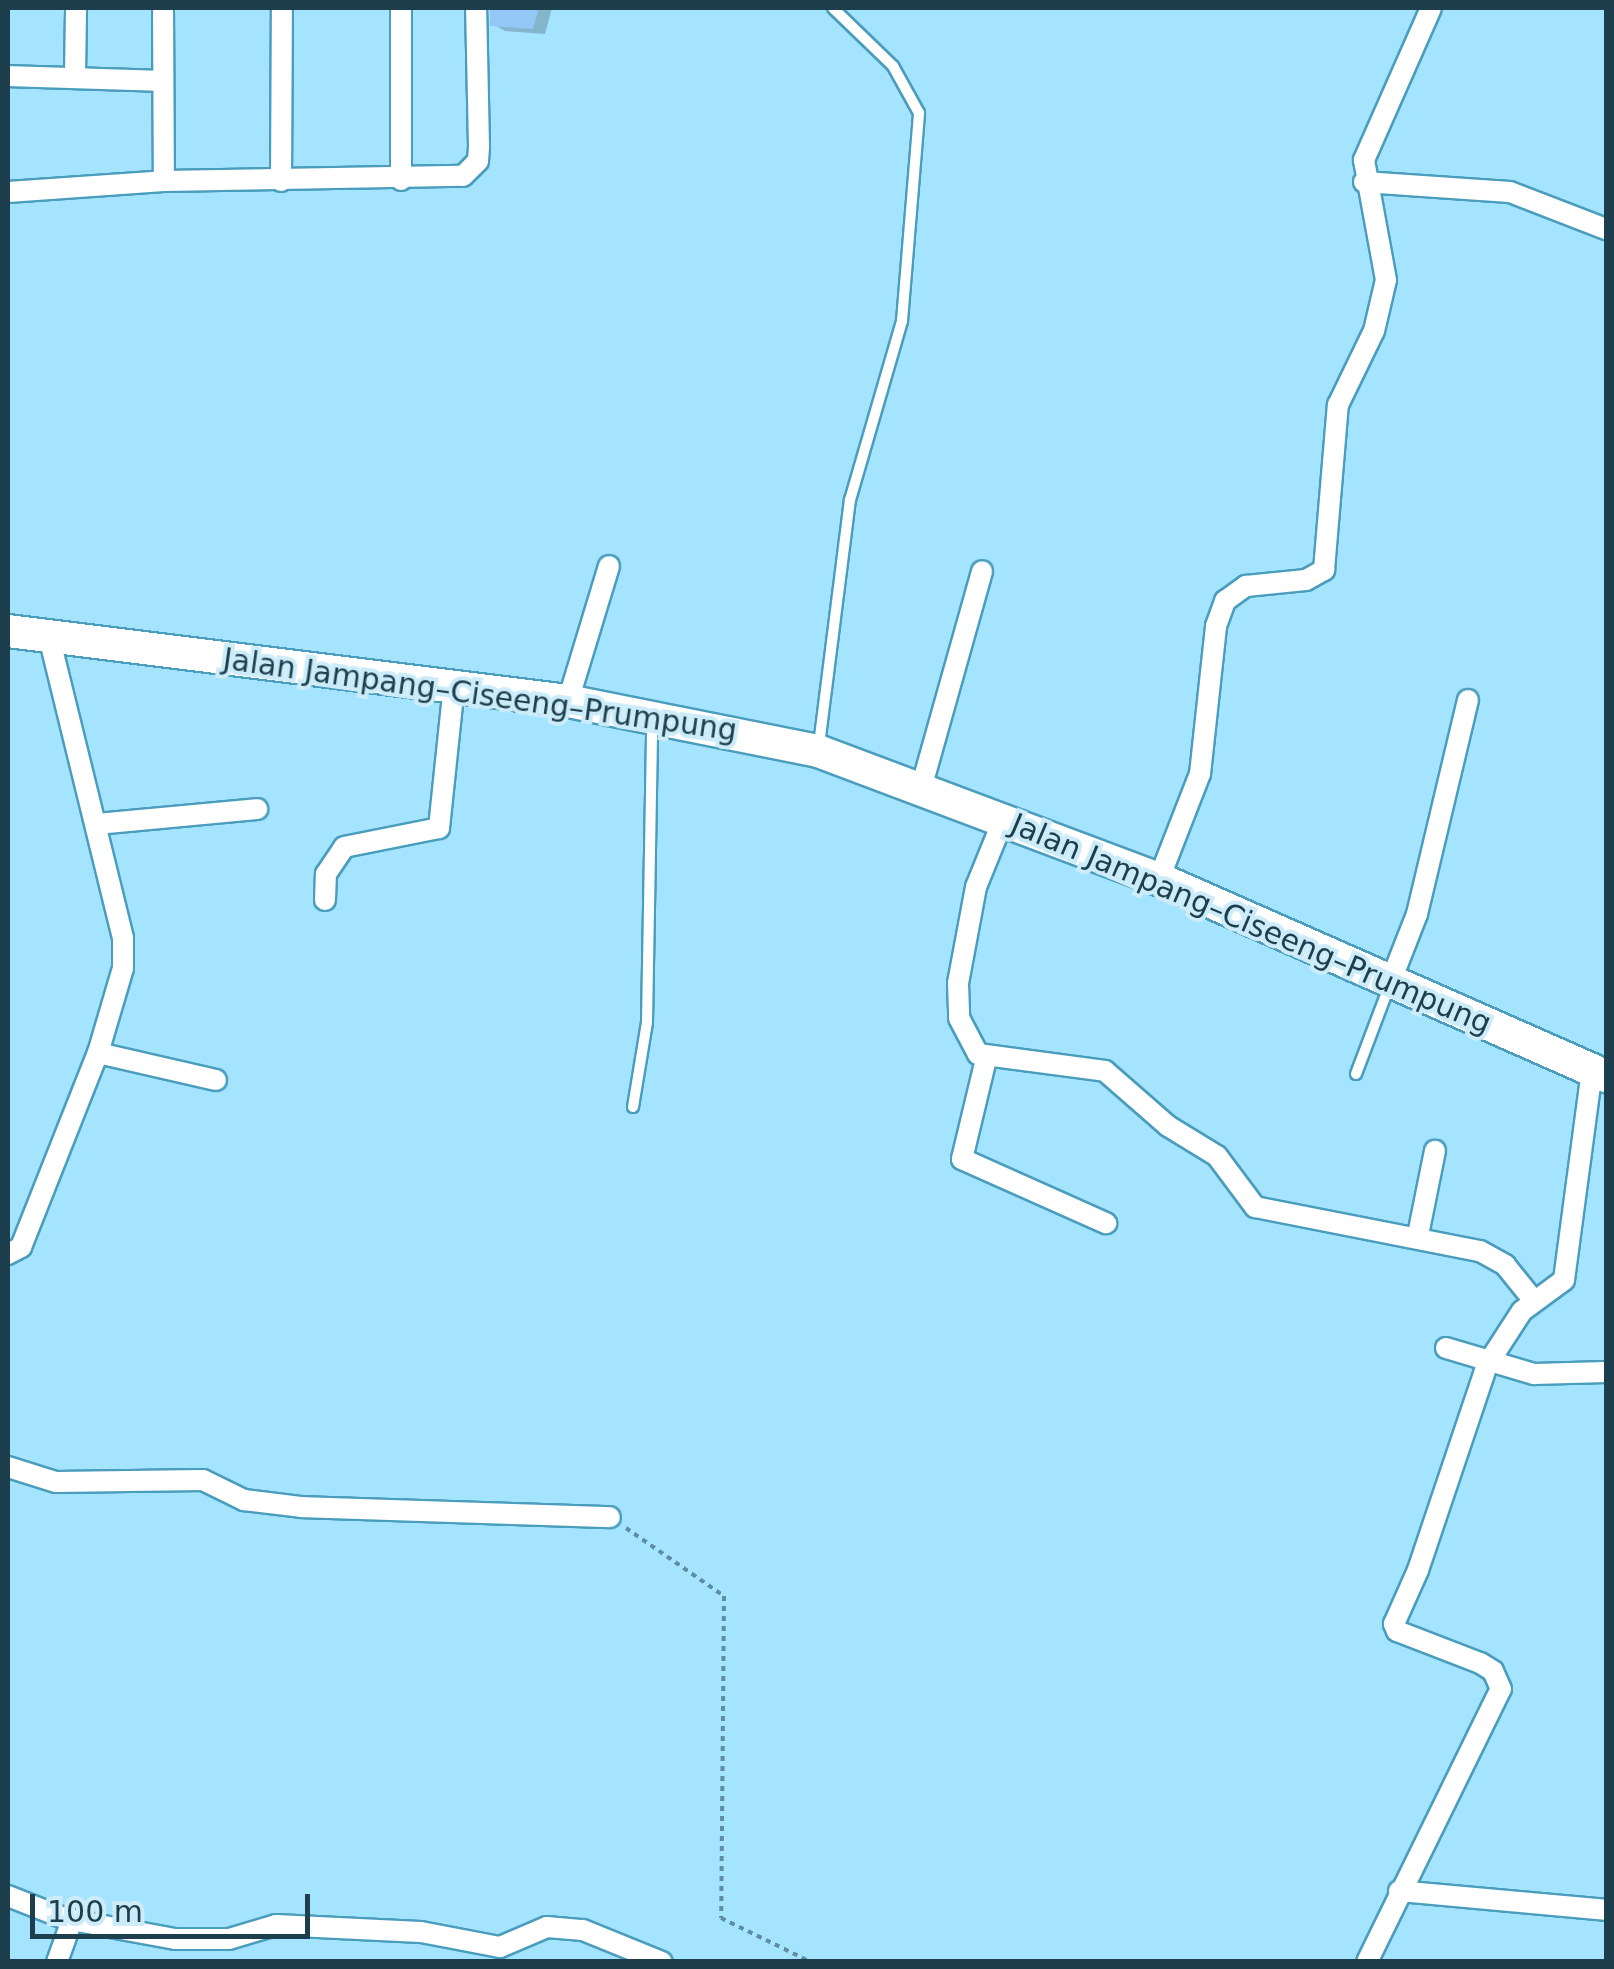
<!DOCTYPE html>
<meta charset="utf-8">
<style>
body{margin:0}
#map{position:relative;width:1614px;height:1969px;overflow:hidden;background:#a4e4fe;font-family:"DejaVu Sans",sans-serif}
div>[style]{position:absolute}
[style*='--x']{left:calc(var(--x)*1px);top:calc(var(--y)*1px);width:calc(var(--w)*1px);rotate:calc(var(--a)*1deg)}
.shadow>*{inset:0;background:#0003}
.building>*{inset:0;background:#92c7f6}
.path>*{height:4px;margin-top:-2px;transform-origin:0;background:repeating-linear-gradient(90deg,#5e8ea2 0 5px,transparent 0 10px)}
.roads{filter:drop-shadow(2px 0 #4a9dbc) drop-shadow(-2px 0 #4a9dbc) drop-shadow(0 2px #4a9dbc) drop-shadow(0 -2px #4a9dbc)}
.service>*{height:10px;margin:-5px;padding:0 5px;transform-origin:5px;border-radius:5px;background:#fff}
.minor>*{height:20px;margin:-10px;padding:0 10px;transform-origin:10px;border-radius:10px;background:#fff}
.primary>*{height:32px;margin:-16px;padding:0 16px;transform-origin:16px;border-radius:16px;background:#fff}
span{translate:-50% -50%;white-space:nowrap;text-align:center;line-height:1.15;-webkit-text-stroke:8px #cdecf9;paint-order:stroke}
.street-label{font-size:30px;color:#1d3f4d}
.frame{position:absolute;inset:0;border:10px solid #1d3f4d;pointer-events:none}
.scale{position:absolute;left:30px;top:1894px;width:280px;height:45px;box-sizing:border-box;border:5px solid #1d3f4d;border-top:0;padding-left:12px;font-size:30px;line-height:35px;white-space:nowrap;color:#1d3f4d;-webkit-text-stroke:8px #cdecf9;paint-order:stroke}
</style>
<div id="map">
<div class="shadow">
<div style="clip-path:polygon(491px 8px,552px 8px,545px 34px,505px 31px,493px 24px)"></div>
</div>
<div class="building">
<div style="clip-path:polygon(490px 8px,539px 8px,533px 29px,490px 26px)"></div>
</div>
<div class="path">
<div style="--x:626;--y:1528;--w:119;--a:34.8"></div>
<div style="--x:724;--y:1596;--w:322;--a:90.5"></div>
<div style="--x:721;--y:1918;--w:100;--a:26.1"></div>
</div>
<div class="roads">
<div class="service">
<div style="--x:819;--y:745;--w:247;--a:-82.8"></div>
<div style="--x:850;--y:500;--w:186;--a:-73.8"></div>
<div style="--x:902;--y:321;--w:209;--a:-85.3"></div>
<div style="--x:919;--y:113;--w:54;--a:-119"></div>
<div style="--x:893;--y:66;--w:83;--a:-136"></div>
<div style="--x:1356;--y:1074;--w:96;--a:-69.3"></div>
<div style="--x:633;--y:1107;--w:86;--a:-80.6"></div>
<div style="--x:647;--y:1022;--w:298;--a:-89"></div>
</div>
<div class="minor">
<div style="--x:163;--y:8;--w:173;--a:89.7"></div>
<div style="--x:75;--y:75;--w:67;--a:-89.1"></div>
<div style="--x:8;--y:76;--w:155;--a:1.8"></div>
<div style="--x:401;--y:180;--w:172;--a:-90"></div>
<div style="--x:281;--y:181;--w:173;--a:-89.7"></div>
<div style="--x:1364;--y:182;--w:146;--a:3.9"></div>
<div style="--x:1510;--y:192;--w:103;--a:21.1"></div>
<div style="--x:8;--y:192;--w:156;--a:-4"></div>
<div style="--x:164;--y:181;--w:299;--a:-1"></div>
<div style="--x:463;--y:176;--w:21;--a:-45"></div>
<div style="--x:478;--y:161;--w:14;--a:-86"></div>
<div style="--x:479;--y:147;--w:139;--a:-91.2"></div>
<div style="--x:568;--y:701;--w:141;--a:-73.1"></div>
<div style="--x:922;--y:785;--w:222;--a:-74.3"></div>
<div style="--x:1004;--y:818;--w:74;--a:112.1"></div>
<div style="--x:976;--y:887;--w:98;--a:100.6"></div>
<div style="--x:958;--y:983;--w:35;--a:88"></div>
<div style="--x:959;--y:1018;--w:41;--a:62.2"></div>
<div style="--x:978;--y:1054;--w:128;--a:7.6"></div>
<div style="--x:1105;--y:1071;--w:84;--a:41.1"></div>
<div style="--x:1168;--y:1126;--w:57;--a:31.5"></div>
<div style="--x:1217;--y:1156;--w:64;--a:53.3"></div>
<div style="--x:1255;--y:1207;--w:229;--a:11.1"></div>
<div style="--x:1480;--y:1251;--w:29;--a:29"></div>
<div style="--x:1505;--y:1265;--w:46;--a:51.1"></div>
<div style="--x:96;--y:824;--w:162;--a:-5.3"></div>
<div style="--x:1159;--y:879;--w:113;--a:-68.7"></div>
<div style="--x:1200;--y:774;--w:149;--a:-83.8"></div>
<div style="--x:1216;--y:626;--w:27;--a:-70"></div>
<div style="--x:1225;--y:601;--w:26;--a:-36"></div>
<div style="--x:1246;--y:586;--w:60;--a:-5.7"></div>
<div style="--x:1306;--y:580;--w:21;--a:-29"></div>
<div style="--x:1324;--y:570;--w:166;--a:-85.2"></div>
<div style="--x:1338;--y:405;--w:82;--a:-64.1"></div>
<div style="--x:1374;--y:331;--w:52;--a:-76.8"></div>
<div style="--x:1386;--y:280;--w:122;--a:-100.4"></div>
<div style="--x:1364;--y:160;--w:166;--a:-66.2"></div>
<div style="--x:325;--y:900;--w:26;--a:-88"></div>
<div style="--x:326;--y:874;--w:32;--a:-56"></div>
<div style="--x:344;--y:847;--w:97;--a:-11.3"></div>
<div style="--x:439;--y:828;--w:143;--a:-84"></div>
<div style="--x:1390;--y:983;--w:74;--a:-68.6"></div>
<div style="--x:1417;--y:914;--w:220;--a:-76.6"></div>
<div style="--x:98;--y:1053;--w:121;--a:12.9"></div>
<div style="--x:986;--y:1059;--w:103;--a:103.5"></div>
<div style="--x:962;--y:1159;--w:158;--a:24"></div>
<div style="--x:1418;--y:1235;--w:86;--a:-78.6"></div>
<div style="--x:8;--y:1254;--w:15;--a:-28"></div>
<div style="--x:21;--y:1247;--w:209;--a:-68.4"></div>
<div style="--x:98;--y:1053;--w:89;--a:-73.6"></div>
<div style="--x:123;--y:968;--w:30;--a:-90"></div>
<div style="--x:123;--y:938;--w:311;--a:-103.8"></div>
<div style="--x:1446;--y:1348;--w:92;--a:16.5"></div>
<div style="--x:1534;--y:1374;--w:72;--a:-1.6"></div>
<div style="--x:8;--y:1467;--w:50;--a:17.4"></div>
<div style="--x:56;--y:1482;--w:147;--a:-0.8"></div>
<div style="--x:203;--y:1480;--w:46;--a:26"></div>
<div style="--x:244;--y:1500;--w:57;--a:7"></div>
<div style="--x:301;--y:1507;--w:309;--a:1.9"></div>
<div style="--x:1399;--y:1891;--w:208;--a:5.2"></div>
<div style="--x:8;--y:1896;--w:62;--a:21.6"></div>
<div style="--x:66;--y:1919;--w:111;--a:10.4"></div>
<div style="--x:175;--y:1939;--w:54;--a:0"></div>
<div style="--x:229;--y:1939;--w:49;--a:-16.6"></div>
<div style="--x:276;--y:1925;--w:145;--a:2.8"></div>
<div style="--x:421;--y:1932;--w:80;--a:10.8"></div>
<div style="--x:500;--y:1947;--w:51;--a:-23.1"></div>
<div style="--x:547;--y:1927;--w:36;--a:5"></div>
<div style="--x:583;--y:1930;--w:85;--a:22.1"></div>
<div style="--x:57;--y:1962;--w:45;--a:-70.3"></div>
<div style="--x:1367;--y:1962;--w:304;--a:-63.9"></div>
<div style="--x:1501;--y:1689;--w:20;--a:-114"></div>
<div style="--x:1493;--y:1671;--w:15;--a:-148"></div>
<div style="--x:1480;--y:1663;--w:89;--a:-158.9"></div>
<div style="--x:1397;--y:1631;--w:8;--a:-113"></div>
<div style="--x:1394;--y:1624;--w:59;--a:-66"></div>
<div style="--x:1418;--y:1570;--w:216;--a:-71.4"></div>
<div style="--x:1487;--y:1365;--w:64;--a:-57.1"></div>
<div style="--x:1522;--y:1311;--w:52;--a:-36.4"></div>
<div style="--x:1564;--y:1280;--w:212;--a:-82.4"></div>
</div>
<div class="primary">
<div style="--x:8;--y:631;--w:564;--a:7.13"></div>
<div style="--x:568;--y:701;--w:255;--a:11.3"></div>
<div style="--x:818;--y:751;--w:364;--a:20.6"></div>
<div style="--x:1159;--y:879;--w:488;--a:23.8"></div>
</div>
</div>
<div class="street-label">
<span style="left:480px;top:695px;rotate:8deg">Jalan Jampang–Ciseeng–Prumpung</span>
<span style="left:1251px;top:924px;rotate:23deg">Jalan Jampang–Ciseeng–Prumpung</span>
</div>
<div class="frame"></div>
<div class="scale">100 m</div>
</div>
